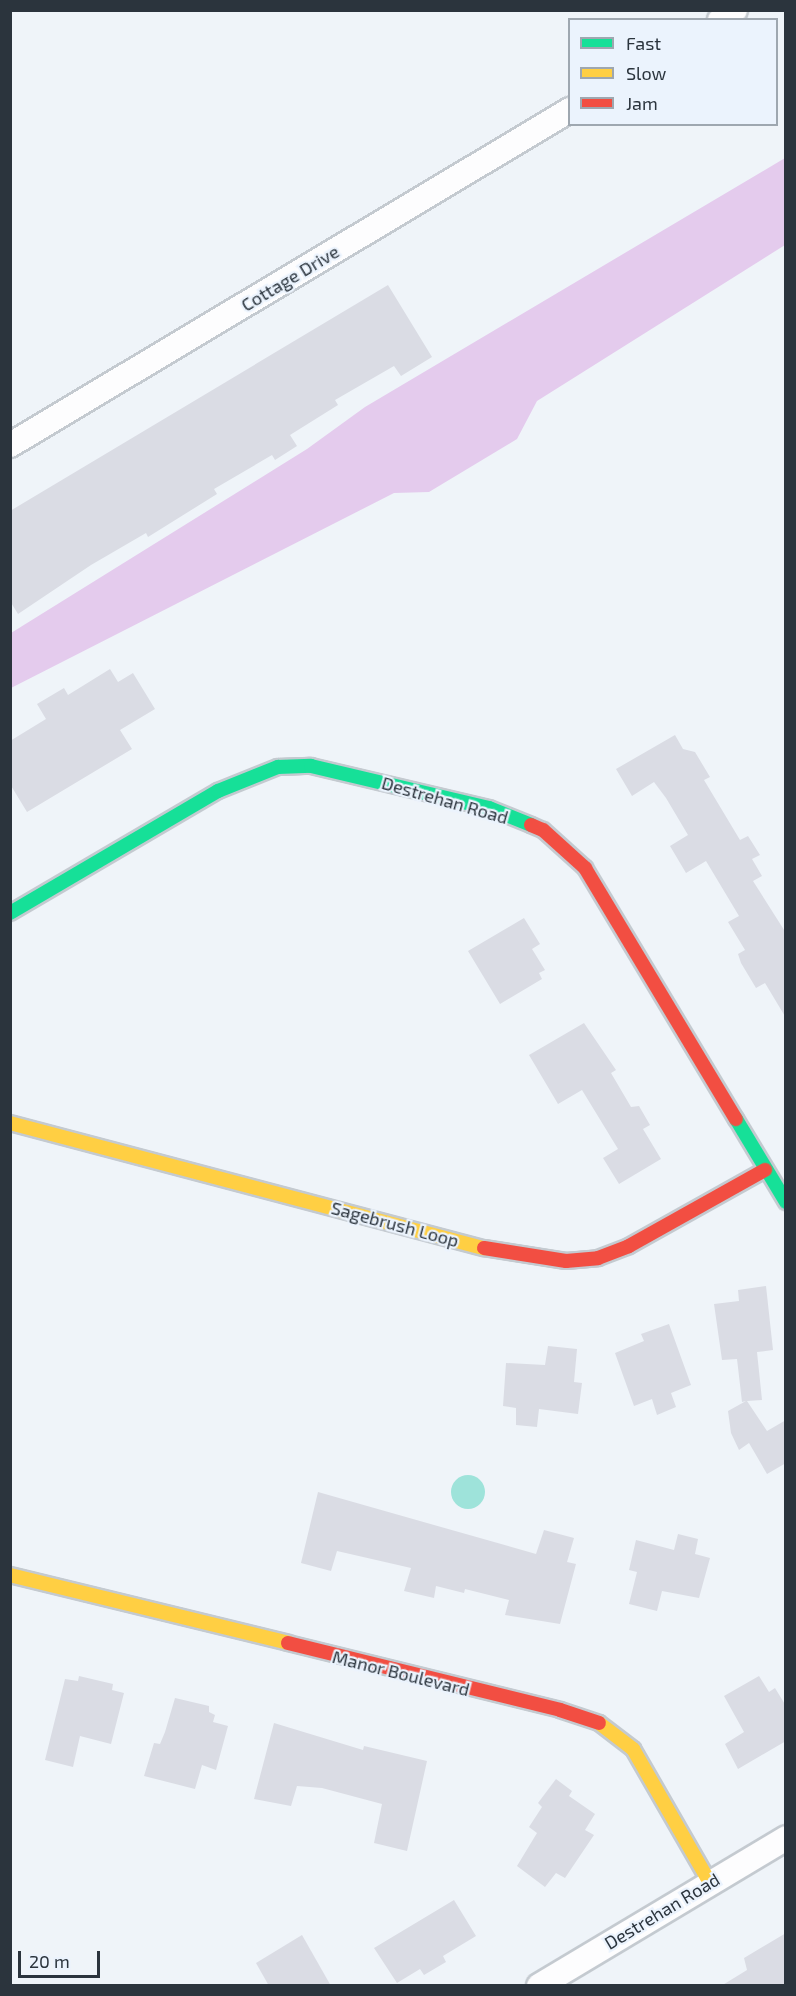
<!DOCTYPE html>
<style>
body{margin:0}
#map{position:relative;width:796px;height:1996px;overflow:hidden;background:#eff4f9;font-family:"Exo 2",sans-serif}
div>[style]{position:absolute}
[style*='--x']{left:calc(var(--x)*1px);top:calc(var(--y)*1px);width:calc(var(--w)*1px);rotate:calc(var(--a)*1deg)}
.forest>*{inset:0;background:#e4cbed}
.water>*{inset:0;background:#9ee3da}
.round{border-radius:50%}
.building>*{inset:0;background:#dadce4}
.roads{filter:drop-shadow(2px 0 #c4cad0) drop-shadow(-2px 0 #c4cad0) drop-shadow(0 2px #c4cad0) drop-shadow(0 -2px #c4cad0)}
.street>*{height:24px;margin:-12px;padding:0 12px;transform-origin:12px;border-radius:12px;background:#fdfdfe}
.fast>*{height:14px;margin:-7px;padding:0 7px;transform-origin:7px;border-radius:7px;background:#16e098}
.slow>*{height:14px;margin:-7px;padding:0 7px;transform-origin:7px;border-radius:7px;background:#ffcf43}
.jam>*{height:14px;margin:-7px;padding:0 7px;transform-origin:7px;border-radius:7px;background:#f24e42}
span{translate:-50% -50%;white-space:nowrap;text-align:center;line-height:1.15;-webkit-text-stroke:4.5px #ebf3fd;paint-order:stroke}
.street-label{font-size:18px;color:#2b343d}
.frame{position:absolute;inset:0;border:12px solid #2b343d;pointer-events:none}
.legend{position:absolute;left:568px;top:18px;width:210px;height:108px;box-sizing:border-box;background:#ebf3fd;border:2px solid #9ea7b0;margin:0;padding:8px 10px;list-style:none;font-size:18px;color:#2b343d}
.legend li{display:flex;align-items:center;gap:12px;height:30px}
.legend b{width:30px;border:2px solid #9ea7b0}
.scale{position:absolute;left:18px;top:1951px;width:82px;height:27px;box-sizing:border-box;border:3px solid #2b343d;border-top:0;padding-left:8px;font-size:18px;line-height:21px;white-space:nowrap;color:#2b343d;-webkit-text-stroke:4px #ebf3fd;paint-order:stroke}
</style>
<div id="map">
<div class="forest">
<div style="clip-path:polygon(785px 158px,785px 245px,537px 401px,517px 439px,429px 492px,394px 493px,11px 688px,11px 633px,307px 449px,365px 407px)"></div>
</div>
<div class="water">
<div class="round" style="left:451px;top:1475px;width:34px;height:34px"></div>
</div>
<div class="building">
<div style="clip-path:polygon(388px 285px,432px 357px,401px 376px,394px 366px,335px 400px,338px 405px,290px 435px,297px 446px,275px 460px,272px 455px,214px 489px,217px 494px,148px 537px,146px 533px,91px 565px,18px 614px,10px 601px,10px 511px)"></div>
<div style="clip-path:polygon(110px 669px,118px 682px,133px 673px,155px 709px,120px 730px,132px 749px,27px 812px,10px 784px,10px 741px,46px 719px,37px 704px,64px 688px,68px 695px)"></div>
<div style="clip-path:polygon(675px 735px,683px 749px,695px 752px,710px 777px,704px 780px,740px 840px,748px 836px,760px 855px,752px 859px,762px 876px,753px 881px,786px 933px,786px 1018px,765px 983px,756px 988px,741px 963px,738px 954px,745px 950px,728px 922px,739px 916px,706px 861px,686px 873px,670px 846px,688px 835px,666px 798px,654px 782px,632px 796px,616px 769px)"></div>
<div style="clip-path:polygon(524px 918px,540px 944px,532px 949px,545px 970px,539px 973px,542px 979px,500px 1004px,468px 951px)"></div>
<div style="clip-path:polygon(584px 1023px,616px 1070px,611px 1073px,631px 1107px,639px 1106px,650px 1125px,643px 1129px,661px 1159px,619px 1184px,603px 1158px,618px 1149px,582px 1090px,558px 1104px,529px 1055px)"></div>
<div style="clip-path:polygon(766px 1286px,773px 1350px,757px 1352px,762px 1400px,747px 1401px,767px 1431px,786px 1420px,786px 1463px,767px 1474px,749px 1443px,739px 1450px,731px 1433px,728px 1411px,746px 1401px,742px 1402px,737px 1359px,722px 1360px,714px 1304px,739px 1301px,738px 1290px)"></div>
<div style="clip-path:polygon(669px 1324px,691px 1385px,671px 1393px,676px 1407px,657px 1415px,652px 1399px,634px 1406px,615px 1353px,644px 1341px,641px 1334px)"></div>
<div style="clip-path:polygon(548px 1346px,577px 1349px,574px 1382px,582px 1383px,578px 1414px,539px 1409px,537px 1427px,516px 1425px,516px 1408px,503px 1406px,506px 1363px,545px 1365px)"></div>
<div style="clip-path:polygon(318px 1492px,536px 1554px,544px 1530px,574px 1538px,567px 1562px,576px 1564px,560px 1624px,505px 1615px,509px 1600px,465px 1589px,464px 1593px,436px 1586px,434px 1598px,404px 1591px,411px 1568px,337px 1551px,331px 1571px,301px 1563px)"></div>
<div style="clip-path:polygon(678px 1534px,698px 1539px,695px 1554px,710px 1558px,699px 1598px,662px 1591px,657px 1611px,629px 1604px,637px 1572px,629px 1570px,636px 1540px,674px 1550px)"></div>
<div style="clip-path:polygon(79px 1676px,113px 1684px,112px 1690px,124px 1693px,111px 1744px,80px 1736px,73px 1767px,45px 1760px,65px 1679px,78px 1681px)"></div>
<div style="clip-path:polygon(759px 1676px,769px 1692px,775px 1688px,786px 1706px,786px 1741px,738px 1769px,725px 1744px,744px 1732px,724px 1696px)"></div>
<div style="clip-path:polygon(175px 1698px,209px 1706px,209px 1712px,215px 1715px,213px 1722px,228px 1726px,216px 1770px,202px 1765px,195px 1789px,144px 1776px,154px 1743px,160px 1744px,165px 1732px)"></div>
<div style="clip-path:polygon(274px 1723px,363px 1750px,364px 1746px,427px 1761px,407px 1851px,374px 1843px,382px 1804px,322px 1788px,297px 1786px,291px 1806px,254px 1799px)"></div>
<div style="clip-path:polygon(556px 1779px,572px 1791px,569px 1796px,595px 1814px,585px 1830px,594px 1835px,565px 1878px,556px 1873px,545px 1887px,517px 1866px,537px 1833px,529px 1827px,542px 1807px,538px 1803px)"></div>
<div style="clip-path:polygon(454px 1900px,476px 1936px,443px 1956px,446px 1962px,424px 1975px,420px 1969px,397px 1983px,374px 1948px)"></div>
<div style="clip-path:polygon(786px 1933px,786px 1986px,721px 1986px,747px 1970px,744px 1958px)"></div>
<div style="clip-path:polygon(302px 1935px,331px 1986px,269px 1986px,256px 1963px)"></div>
</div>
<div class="roads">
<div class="street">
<div style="--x:720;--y:20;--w:18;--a:-34"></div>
<div style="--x:10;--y:445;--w:653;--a:-30.89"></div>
<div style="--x:539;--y:1986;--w:288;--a:-30.9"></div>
</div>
<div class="fast">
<div style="--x:10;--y:913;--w:241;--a:-30.4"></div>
<div style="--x:218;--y:791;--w:65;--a:-21.8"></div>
<div style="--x:278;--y:767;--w:33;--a:-2"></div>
<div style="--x:311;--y:766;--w:183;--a:13.3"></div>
<div style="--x:489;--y:808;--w:45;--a:22"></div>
<div style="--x:736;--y:1119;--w:97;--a:58.9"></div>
</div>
<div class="slow">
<div style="--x:10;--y:1123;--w:490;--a:14.8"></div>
<div style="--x:10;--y:1575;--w:286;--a:13.7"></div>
<div style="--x:599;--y:1723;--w:43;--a:37.4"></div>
<div style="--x:633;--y:1749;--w:155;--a:60.1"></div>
</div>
<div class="jam">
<div style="--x:531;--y:825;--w:13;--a:23"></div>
<div style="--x:543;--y:830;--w:57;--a:42.1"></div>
<div style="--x:585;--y:868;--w:293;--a:59"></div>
<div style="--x:484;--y:1248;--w:83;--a:9"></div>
<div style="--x:566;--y:1261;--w:32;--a:-5"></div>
<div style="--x:598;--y:1258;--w:33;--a:-21"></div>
<div style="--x:629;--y:1246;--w:156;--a:-29.2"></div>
<div style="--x:288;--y:1643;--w:280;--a:13.8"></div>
<div style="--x:560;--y:1710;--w:41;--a:18.4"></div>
</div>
</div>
<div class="street-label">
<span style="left:290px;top:278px;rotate:-31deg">Cottage Drive</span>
<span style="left:445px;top:800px;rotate:16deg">Destrehan Road</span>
<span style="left:395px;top:1224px;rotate:15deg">Sagebrush Loop</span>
<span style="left:401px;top:1673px;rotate:14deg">Manor Boulevard</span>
<span style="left:662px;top:1911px;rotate:-31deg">Destrehan Road</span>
</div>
<div class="frame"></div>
<ul class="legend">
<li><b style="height:8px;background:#16e098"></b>Fast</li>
<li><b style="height:8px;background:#ffcf43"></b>Slow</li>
<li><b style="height:8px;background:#f24e42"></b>Jam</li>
</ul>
<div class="scale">20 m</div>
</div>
